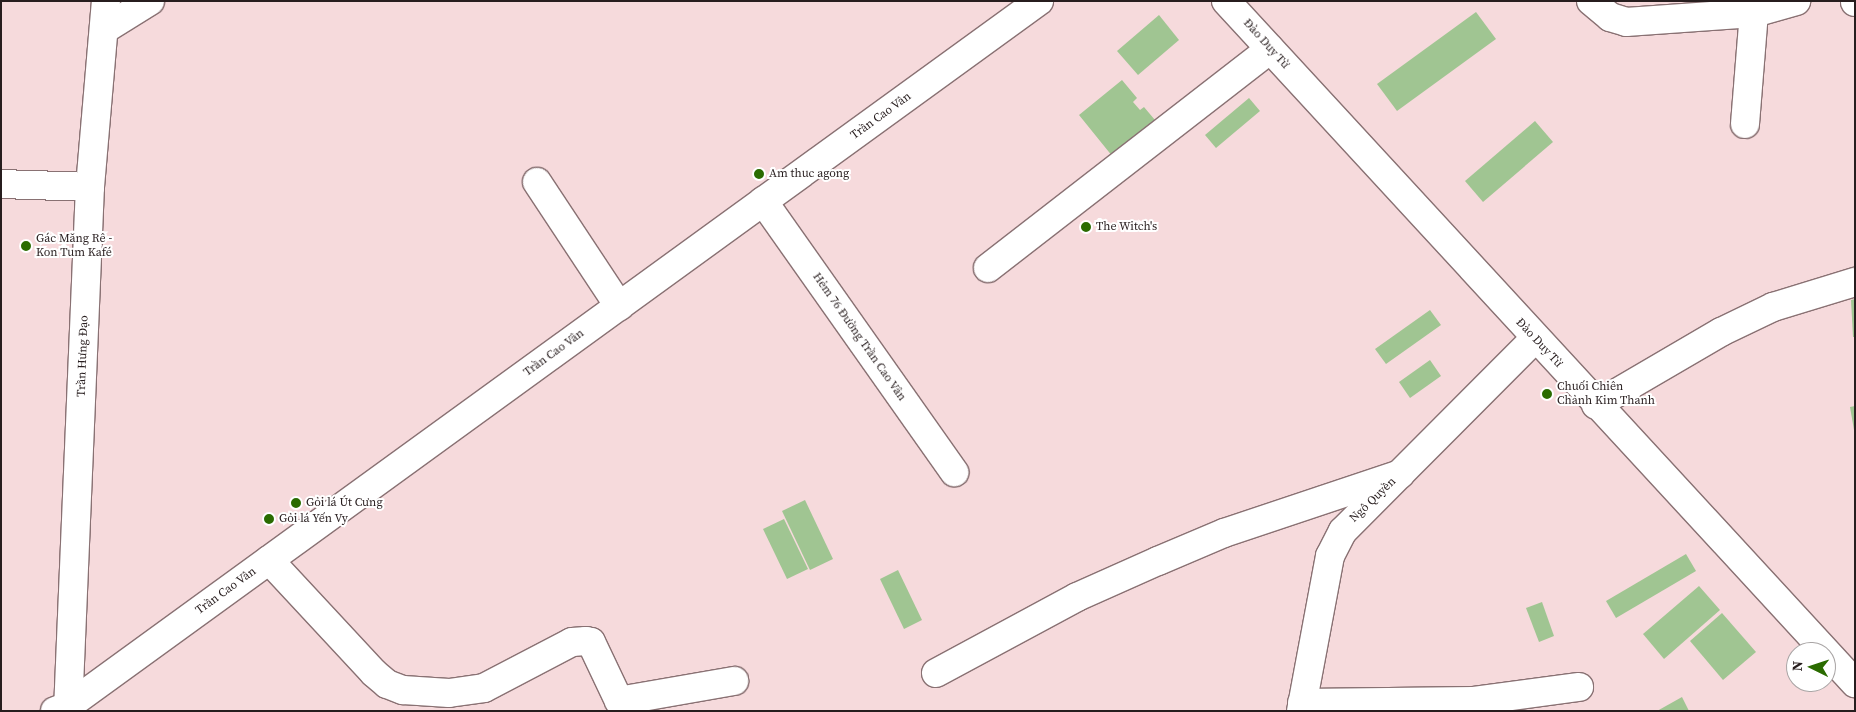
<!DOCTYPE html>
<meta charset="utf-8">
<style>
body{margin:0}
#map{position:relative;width:1856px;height:712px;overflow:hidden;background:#f6dadc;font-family:"Source Serif 4",serif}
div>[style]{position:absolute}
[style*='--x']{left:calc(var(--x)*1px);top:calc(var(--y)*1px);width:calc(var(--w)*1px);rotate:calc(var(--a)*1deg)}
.building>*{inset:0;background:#a0c592}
.roads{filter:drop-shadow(1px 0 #897173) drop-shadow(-1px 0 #897173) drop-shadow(0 1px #897173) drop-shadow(0 -1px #897173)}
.minor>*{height:28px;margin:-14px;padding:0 14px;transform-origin:14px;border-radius:14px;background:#fff}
.tertiary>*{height:28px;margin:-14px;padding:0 14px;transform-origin:14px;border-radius:14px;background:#fff}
.dots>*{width:14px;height:14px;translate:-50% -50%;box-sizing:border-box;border:2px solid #fff;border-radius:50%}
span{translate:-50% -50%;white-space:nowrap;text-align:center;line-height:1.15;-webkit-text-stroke:4px #fff;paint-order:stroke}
.street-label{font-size:12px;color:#271d1e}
.poi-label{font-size:12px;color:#271d1e}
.left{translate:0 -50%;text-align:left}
.frame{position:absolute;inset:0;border:2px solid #271d1e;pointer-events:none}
.north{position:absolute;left:1786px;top:642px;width:50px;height:50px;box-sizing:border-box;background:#fff;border:1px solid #a9a5a5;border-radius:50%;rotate:274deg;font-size:14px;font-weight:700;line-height:20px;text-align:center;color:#271d1e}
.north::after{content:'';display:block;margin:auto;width:18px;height:22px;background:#2a6b00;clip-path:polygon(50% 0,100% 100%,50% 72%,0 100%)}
</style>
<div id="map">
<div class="building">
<div style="clip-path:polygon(1476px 12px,1496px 39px,1397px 111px,1377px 84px)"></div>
<div style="clip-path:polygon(1159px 15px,1179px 40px,1138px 75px,1117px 51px)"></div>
<div style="clip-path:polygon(1122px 80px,1137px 98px,1133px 102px,1140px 110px,1144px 107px,1160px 126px,1117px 162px,1079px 115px)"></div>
<div style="clip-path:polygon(1249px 98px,1260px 111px,1216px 148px,1205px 135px)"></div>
<div style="clip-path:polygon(1535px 121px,1553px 142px,1483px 202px,1465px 181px)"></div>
<div style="clip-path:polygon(1855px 299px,1855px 337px,1853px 337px,1851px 300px)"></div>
<div style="clip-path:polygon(1430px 310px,1441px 325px,1386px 364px,1375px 349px)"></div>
<div style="clip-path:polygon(1430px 360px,1441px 376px,1410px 398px,1399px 382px)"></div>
<div style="clip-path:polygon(1855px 406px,1855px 429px,1854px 430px,1850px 407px)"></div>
<div style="clip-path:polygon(805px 500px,833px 559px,810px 570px,782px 511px)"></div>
<div style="clip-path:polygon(784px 519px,808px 569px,787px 579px,763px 529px)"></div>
<div style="clip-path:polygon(1686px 554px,1696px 571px,1616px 618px,1606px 601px)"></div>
<div style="clip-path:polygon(898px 570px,922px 620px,904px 629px,880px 579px)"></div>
<div style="clip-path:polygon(1699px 586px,1720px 610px,1664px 659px,1643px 634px)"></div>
<div style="clip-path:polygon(1542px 602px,1554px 636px,1539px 642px,1526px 608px)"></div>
<div style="clip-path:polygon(1722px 613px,1756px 652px,1723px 680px,1690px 641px)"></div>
<div style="clip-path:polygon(1682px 697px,1689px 711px,1657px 711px)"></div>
</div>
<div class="roads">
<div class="minor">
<div style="--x:1591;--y:1;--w:25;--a:40"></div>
<div style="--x:1610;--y:17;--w:17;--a:17"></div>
<div style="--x:1626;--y:22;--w:128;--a:-4"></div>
<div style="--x:1754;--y:13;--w:44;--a:-15.9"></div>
<div style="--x:1855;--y:1;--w:1;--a:90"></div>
<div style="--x:105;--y:29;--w:53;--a:-31.9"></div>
<div style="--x:1745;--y:124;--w:111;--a:-85.4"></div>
<div style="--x:537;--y:182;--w:149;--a:56.5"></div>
<div style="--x:1;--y:184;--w:89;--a:1.9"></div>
<div style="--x:763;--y:201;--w:332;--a:54.8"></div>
<div style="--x:988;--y:268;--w:357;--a:-37.8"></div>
<div style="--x:1596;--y:405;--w:145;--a:-30.3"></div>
<div style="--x:1721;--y:332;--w:58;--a:-25.7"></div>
<div style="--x:1773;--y:307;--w:86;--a:-17"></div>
<div style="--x:269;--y:560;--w:154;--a:47.1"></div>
<div style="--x:374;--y:673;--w:17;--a:40"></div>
<div style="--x:387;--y:684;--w:17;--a:21"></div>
<div style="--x:403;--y:690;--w:46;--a:3.7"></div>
<div style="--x:449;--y:693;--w:35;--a:-8"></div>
<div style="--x:484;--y:688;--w:99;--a:-27.6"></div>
<div style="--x:572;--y:642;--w:14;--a:-4"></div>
<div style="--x:586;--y:641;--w:5;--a:11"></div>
<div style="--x:591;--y:642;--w:65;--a:64.6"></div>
<div style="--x:619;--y:701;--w:117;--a:-9.9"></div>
<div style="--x:936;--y:673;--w:160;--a:-28.3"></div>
<div style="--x:1077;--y:597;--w:89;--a:-24"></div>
<div style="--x:1158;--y:561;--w:72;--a:-23"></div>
<div style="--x:1224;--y:533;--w:186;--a:-18.5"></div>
<div style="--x:1302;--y:703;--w:172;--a:-0.7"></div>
<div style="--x:1474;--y:701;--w:106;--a:-7.6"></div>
<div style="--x:55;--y:711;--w:14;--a:-21"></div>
<div style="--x:68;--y:706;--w:1200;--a:-35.98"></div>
<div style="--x:1301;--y:711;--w:158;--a:-79.4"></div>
<div style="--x:1330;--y:556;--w:28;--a:-63"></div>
<div style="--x:1343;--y:531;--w:271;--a:-45.1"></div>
</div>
<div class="tertiary">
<div style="--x:1226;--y:1;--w:928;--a:47.32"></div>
<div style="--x:68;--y:711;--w:524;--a:-87.6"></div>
<div style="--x:90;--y:187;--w:187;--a:-85.1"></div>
</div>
</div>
<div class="dots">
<div style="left:759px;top:174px;background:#2a6b00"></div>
<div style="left:1086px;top:227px;background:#2a6b00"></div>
<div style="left:26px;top:246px;background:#2a6b00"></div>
<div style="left:1547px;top:394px;background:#2a6b00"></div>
<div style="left:296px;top:503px;background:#2a6b00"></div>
<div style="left:269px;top:519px;background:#2a6b00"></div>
</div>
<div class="street-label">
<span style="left:1266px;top:44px;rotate:48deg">Đào Duy Từ</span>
<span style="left:881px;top:116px;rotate:-36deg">Trần Cao Vân</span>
<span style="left:859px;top:337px;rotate:55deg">Hẻm 76 Đường Trần Cao Vân</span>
<span style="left:1539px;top:343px;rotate:47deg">Đào Duy Từ</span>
<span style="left:554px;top:353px;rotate:-36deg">Trần Cao Vân</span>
<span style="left:83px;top:356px;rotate:-88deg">Trần Hưng Đạo</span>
<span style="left:1373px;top:500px;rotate:-44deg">Ngô Quyền</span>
<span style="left:226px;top:591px;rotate:-36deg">Trần Cao Vân</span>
</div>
<div class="poi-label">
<span class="left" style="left:769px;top:174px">Am thuc agong</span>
<span class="left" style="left:1096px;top:227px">The Witch's</span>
<span class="left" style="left:36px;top:246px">Gác Măng Rê -<br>Kon Tum Kafé</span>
<span class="left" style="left:1557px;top:394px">Chuối Chiên<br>Chảnh Kim Thanh</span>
<span class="left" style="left:306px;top:503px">Gỏi lá Út Cưng</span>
<span class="left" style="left:279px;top:519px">Gỏi lá Yến Vy</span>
</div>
<div class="frame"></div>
<div class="north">N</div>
</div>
